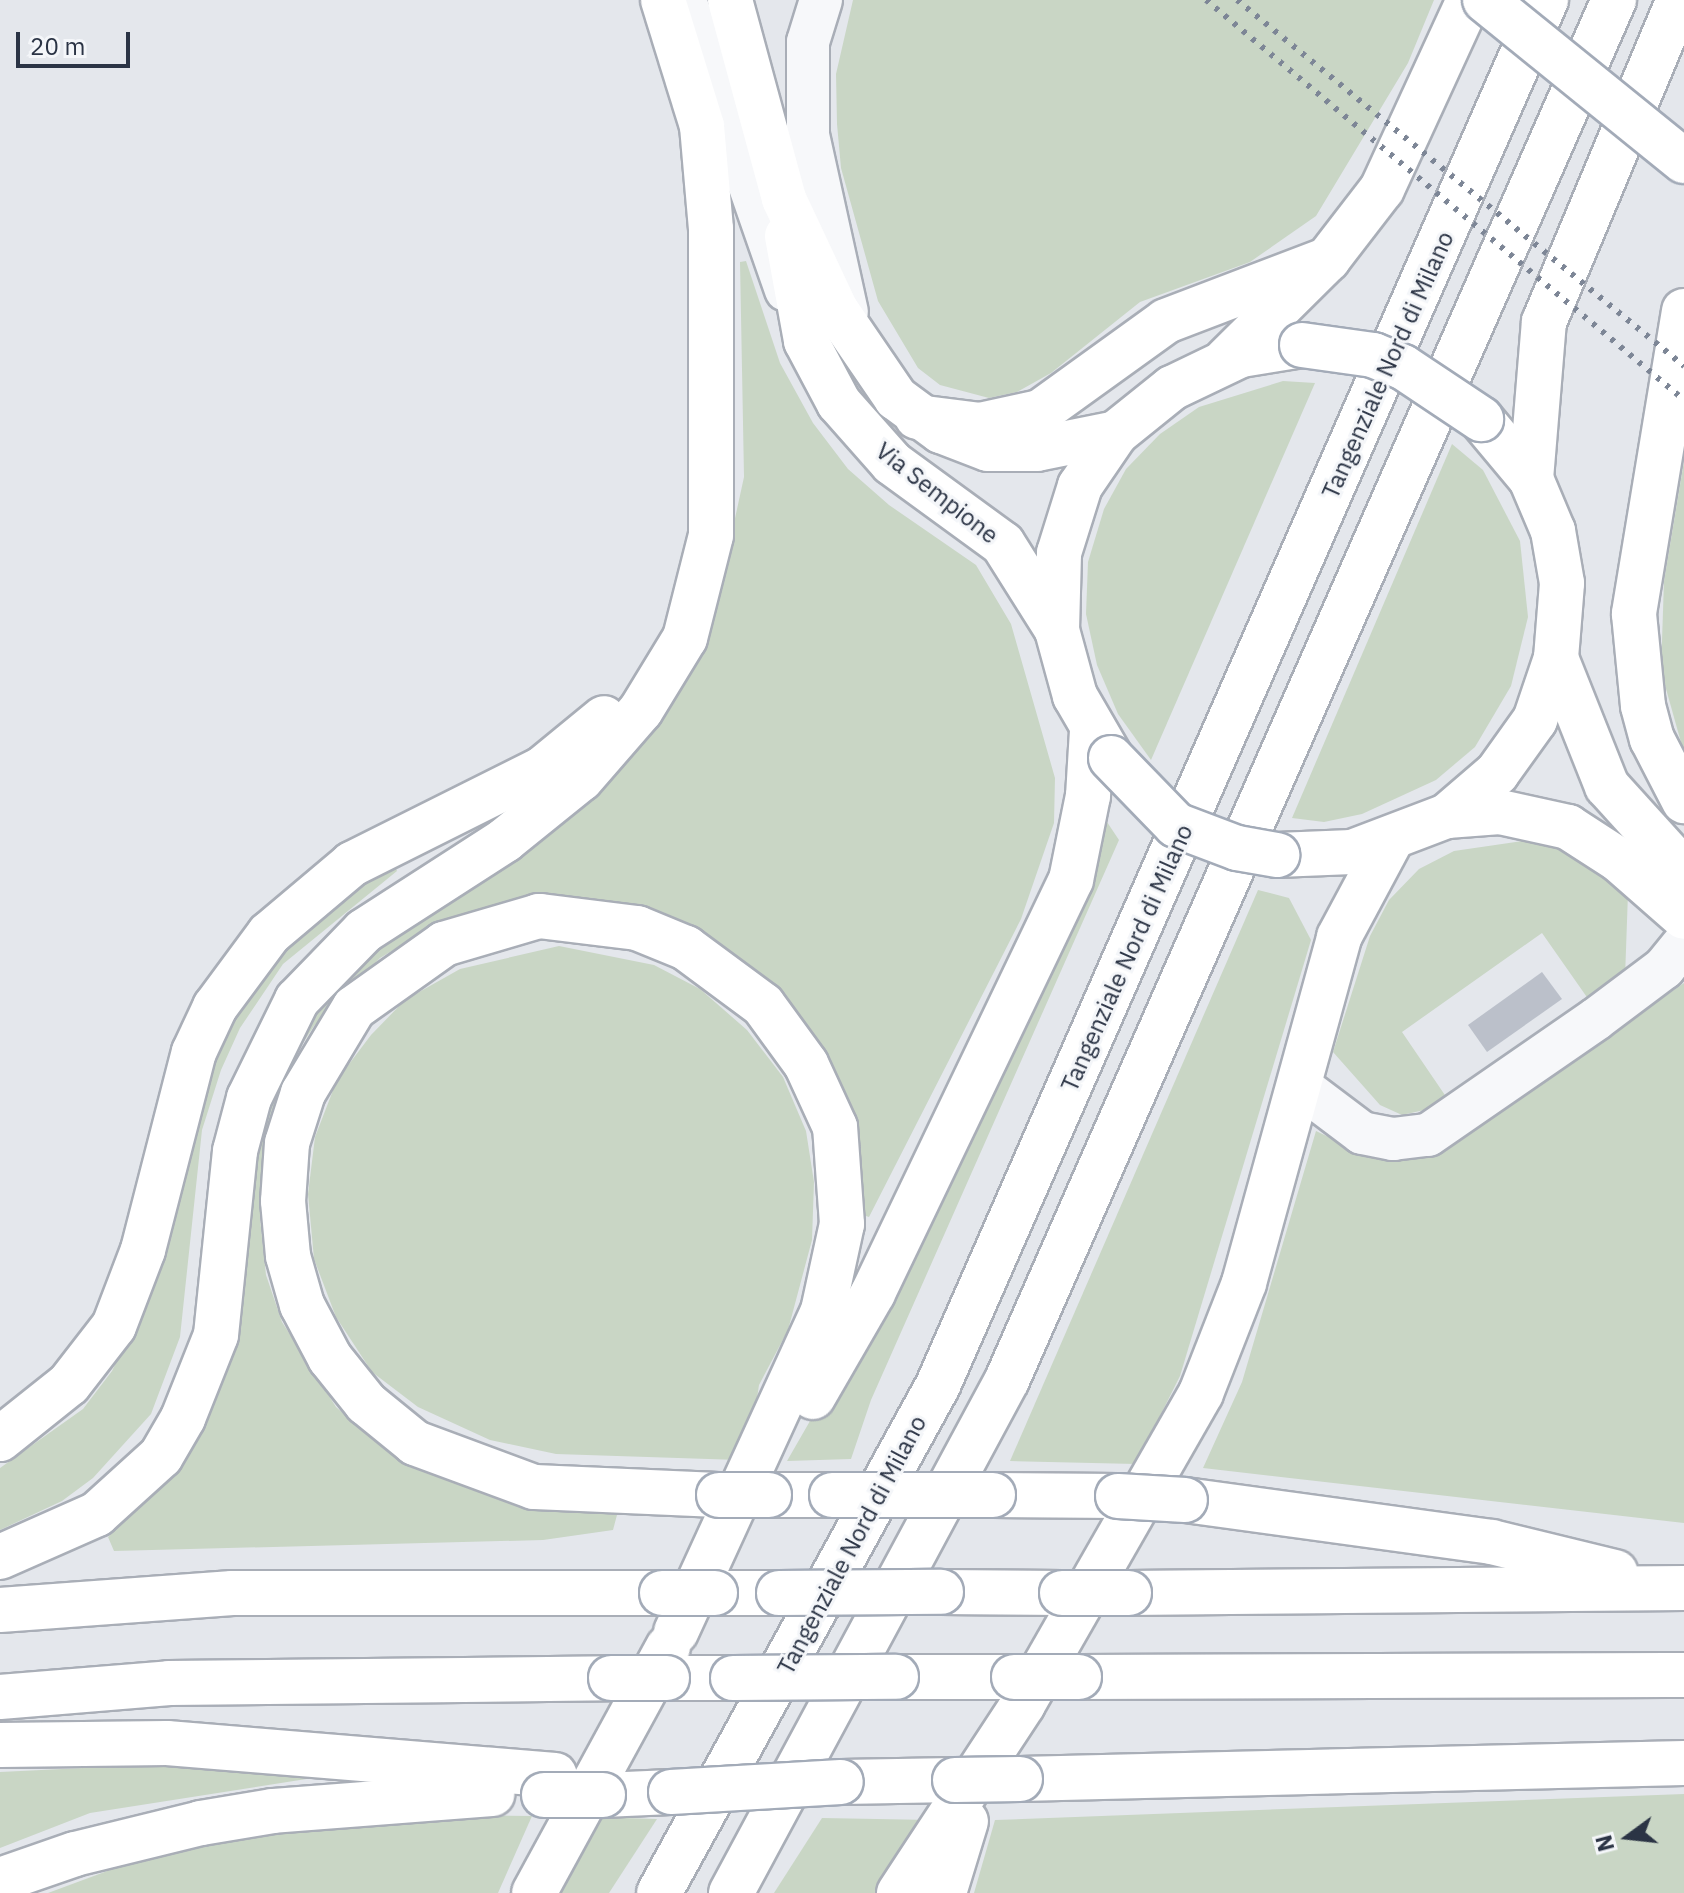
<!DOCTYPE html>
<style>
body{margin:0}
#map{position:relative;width:1684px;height:1893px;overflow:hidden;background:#e4e7ec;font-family:"IBM Plex Sans",sans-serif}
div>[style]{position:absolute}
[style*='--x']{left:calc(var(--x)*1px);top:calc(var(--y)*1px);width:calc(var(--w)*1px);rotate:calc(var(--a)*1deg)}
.green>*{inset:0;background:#c9d6c5}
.building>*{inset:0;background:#bbc0ca}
.roads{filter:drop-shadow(2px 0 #a9aeb7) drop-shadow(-2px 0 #a9aeb7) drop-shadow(0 2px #a9aeb7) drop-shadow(0 -2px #a9aeb7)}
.minor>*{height:42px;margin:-21px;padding:0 21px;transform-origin:21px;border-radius:21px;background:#f7f8fa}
.major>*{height:44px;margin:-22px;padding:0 22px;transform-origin:22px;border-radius:22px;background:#fff}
.highway>*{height:44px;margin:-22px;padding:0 22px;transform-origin:22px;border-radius:22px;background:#fff}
.rail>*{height:6px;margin-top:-3px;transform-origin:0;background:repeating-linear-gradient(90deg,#7d8696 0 4px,transparent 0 12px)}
.bridges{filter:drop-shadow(2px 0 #a3abb8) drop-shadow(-2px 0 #a3abb8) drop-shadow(0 2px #a3abb8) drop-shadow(0 -2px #a3abb8)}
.major-bridge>*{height:44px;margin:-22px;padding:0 22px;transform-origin:22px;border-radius:22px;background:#fff}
.highway-bridge>*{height:44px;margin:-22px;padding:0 22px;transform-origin:22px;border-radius:22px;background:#fff}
span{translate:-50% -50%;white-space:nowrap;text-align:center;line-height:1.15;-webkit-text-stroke:6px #f4f6f9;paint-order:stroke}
.street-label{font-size:24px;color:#2b3445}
.north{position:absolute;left:1588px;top:1797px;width:80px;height:80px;-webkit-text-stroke:6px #f4f6f9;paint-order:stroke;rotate:255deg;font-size:22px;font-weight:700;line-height:32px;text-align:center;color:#2b3445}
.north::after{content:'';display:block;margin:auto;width:28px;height:36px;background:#2b3445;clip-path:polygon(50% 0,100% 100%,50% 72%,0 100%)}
.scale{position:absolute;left:16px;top:32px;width:114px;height:36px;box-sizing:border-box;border:4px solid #2b3445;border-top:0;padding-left:10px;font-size:24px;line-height:28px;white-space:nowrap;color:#2b3445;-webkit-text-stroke:6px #f4f6f9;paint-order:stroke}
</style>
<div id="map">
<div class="green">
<div style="clip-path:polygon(853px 0,1434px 0,1408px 63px,1316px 216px,1250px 262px,1140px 302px,1051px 373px,1017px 392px,989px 398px,940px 385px,918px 368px,878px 301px,841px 168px,837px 124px,836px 74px)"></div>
<div style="clip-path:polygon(746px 261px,780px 363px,813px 423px,848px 469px,889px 505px,976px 565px,1011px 624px,1055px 778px,1054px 823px,1021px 919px,869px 1217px,860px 1214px,862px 1182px,852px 1114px,810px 1033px,781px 995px,640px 910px,559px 896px,518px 900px,433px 926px,380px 958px,314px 1026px,290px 1063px,273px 1111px,260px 1218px,266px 1275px,282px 1322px,336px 1407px,369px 1436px,467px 1488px,517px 1504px,617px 1515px,613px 1530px,543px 1540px,114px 1551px,108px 1537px,163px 1481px,237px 1279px,265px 1099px,317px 1003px,689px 666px,715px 610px,744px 477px,740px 262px)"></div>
<div style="clip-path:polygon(1283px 381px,1315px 383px,1151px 760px,1118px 714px,1097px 665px,1086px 614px,1088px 562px,1104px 509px,1126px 469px,1160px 434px,1199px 407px)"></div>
<div style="clip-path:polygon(1452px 444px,1483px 470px,1520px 541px,1528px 617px,1511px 686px,1475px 747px,1436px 780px,1362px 814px,1324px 822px,1292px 818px)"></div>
<div style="clip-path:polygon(1684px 461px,1684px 753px,1661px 671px,1664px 581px)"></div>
<div style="clip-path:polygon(1103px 816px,1119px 840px,871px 1400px,851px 1459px,787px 1461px,917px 1235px)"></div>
<div style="clip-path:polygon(1536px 839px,1571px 851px,1628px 893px,1625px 978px,1591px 1003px,1542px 933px,1402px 1032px,1451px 1104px,1402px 1115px,1380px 1105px,1333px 1052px,1370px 936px,1389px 900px,1419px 869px,1454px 851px)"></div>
<div style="clip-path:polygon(393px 861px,397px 871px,283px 964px,240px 1028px,221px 1070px,202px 1130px,180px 1337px,151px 1414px,93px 1478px,62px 1501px,0 1530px,0 1468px,83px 1409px,112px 1371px,141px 1310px,187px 1128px,229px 1023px,273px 960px,316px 917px)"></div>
<div style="clip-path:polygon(1258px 890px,1289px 898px,1311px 940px,1180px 1376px,1136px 1464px,1010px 1461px)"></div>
<div style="clip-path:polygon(559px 946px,654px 965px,700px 989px,747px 1030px,783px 1077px,806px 1131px,814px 1182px,812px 1240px,788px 1330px,759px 1385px,752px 1431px,739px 1460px,556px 1454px,490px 1440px,418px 1407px,372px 1372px,336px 1317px,314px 1259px,308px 1194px,315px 1137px,337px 1080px,371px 1035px,405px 1000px,460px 969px)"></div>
<div style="clip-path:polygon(1684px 983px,1684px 1523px,1203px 1468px,1242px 1382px,1316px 1131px,1358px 1151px,1388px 1153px,1467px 1134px)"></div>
<div style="clip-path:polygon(187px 1763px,319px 1777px,90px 1813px,0 1848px,0 1772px)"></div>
<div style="clip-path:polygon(1684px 1794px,1684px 1893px,974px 1893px,995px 1820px)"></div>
<div style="clip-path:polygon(462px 1815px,532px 1816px,498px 1893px,48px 1893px,145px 1857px,256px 1833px)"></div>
<div style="clip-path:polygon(591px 1817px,657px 1819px,609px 1893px,552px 1893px)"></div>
<div style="clip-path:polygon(822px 1818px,932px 1820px,877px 1893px,774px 1893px)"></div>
</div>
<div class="building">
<div style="clip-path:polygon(1542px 972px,1562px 999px,1487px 1052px,1468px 1025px)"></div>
</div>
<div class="roads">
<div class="minor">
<div style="--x:685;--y:0;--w:307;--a:70.8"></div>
<div style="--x:821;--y:0;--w:44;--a:107.2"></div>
<div style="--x:808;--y:42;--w:93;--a:90"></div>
<div style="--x:808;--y:135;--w:181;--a:77.6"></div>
<div style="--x:1301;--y:1087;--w:76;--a:37"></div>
<div style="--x:1362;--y:1133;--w:32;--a:11"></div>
<div style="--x:1393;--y:1139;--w:35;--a:-7"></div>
<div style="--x:1428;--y:1135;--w:204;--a:-34.6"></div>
<div style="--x:1596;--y:1019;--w:85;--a:-36.9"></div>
<div style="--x:1664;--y:968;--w:32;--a:-51"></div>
</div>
<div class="major">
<div style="--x:730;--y:0;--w:206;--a:74.8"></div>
<div style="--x:784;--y:199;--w:123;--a:64.9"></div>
<div style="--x:836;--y:310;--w:107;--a:55.7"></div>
<div style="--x:896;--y:398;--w:56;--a:36.3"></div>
<div style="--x:941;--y:431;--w:50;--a:21"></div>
<div style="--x:988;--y:449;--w:49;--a:0"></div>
<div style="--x:1037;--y:449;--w:81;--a:-11.4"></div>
<div style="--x:787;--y:236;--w:107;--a:79.7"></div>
<div style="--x:806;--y:341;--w:70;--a:62"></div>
<div style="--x:839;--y:403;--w:80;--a:48.5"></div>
<div style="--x:892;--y:463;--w:137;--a:36.1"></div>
<div style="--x:1003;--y:544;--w:99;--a:57.8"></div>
<div style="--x:1556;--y:658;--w:138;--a:68.3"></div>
<div style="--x:1607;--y:786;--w:115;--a:47.8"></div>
<div style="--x:1111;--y:758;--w:72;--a:-120.1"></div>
<div style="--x:1075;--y:696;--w:68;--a:-105.3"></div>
<div style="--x:1057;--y:630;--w:77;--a:-88.5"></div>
<div style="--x:1059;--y:553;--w:70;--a:-72.6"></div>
<div style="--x:1080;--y:486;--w:64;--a:-55.8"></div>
<div style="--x:1116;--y:433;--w:72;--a:-38.8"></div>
<div style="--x:1172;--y:388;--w:76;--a:-25.6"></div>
<div style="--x:1241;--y:355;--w:62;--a:-9.3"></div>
<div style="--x:1447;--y:816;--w:53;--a:-4.3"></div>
<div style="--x:1500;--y:812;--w:70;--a:12.4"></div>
<div style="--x:1568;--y:827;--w:61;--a:32.9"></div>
<div style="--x:1619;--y:860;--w:86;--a:41.2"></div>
<div style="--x:1277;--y:855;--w:75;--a:-2.3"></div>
<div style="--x:1352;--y:852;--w:102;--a:-20.8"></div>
<div style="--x:1447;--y:816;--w:66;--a:-40.7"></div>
<div style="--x:1497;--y:773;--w:65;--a:-54.4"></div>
<div style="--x:1535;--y:720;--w:65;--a:-71.3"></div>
<div style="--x:1556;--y:658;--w:75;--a:-85.4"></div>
<div style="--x:1562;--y:583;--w:53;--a:-99.8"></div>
<div style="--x:1553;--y:531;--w:56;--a:-112.9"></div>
<div style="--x:1531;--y:479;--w:78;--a:-129.8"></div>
</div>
<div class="highway">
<div style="--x:1684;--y:311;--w:307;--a:99.4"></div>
<div style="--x:1634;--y:614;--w:92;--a:84.4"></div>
<div style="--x:1643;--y:706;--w:34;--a:75"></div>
<div style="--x:1652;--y:739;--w:70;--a:62.7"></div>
<div style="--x:1226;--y:360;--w:144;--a:-44.7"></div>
<div style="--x:1328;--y:259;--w:88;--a:-52.4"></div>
<div style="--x:1382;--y:189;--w:208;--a:-65.3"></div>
<div style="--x:917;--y:417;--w:64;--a:7.2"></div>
<div style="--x:980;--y:425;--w:61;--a:-12.2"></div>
<div style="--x:1040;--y:412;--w:155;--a:-35.8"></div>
<div style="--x:1166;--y:321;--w:173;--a:-20.9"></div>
<div style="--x:1531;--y:479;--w:158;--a:-85.3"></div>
<div style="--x:1544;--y:322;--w:349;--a:-67.3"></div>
<div style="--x:813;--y:1397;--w:120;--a:-60"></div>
<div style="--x:873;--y:1293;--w:458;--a:-64.4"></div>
<div style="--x:1071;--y:880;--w:86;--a:-78.6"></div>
<div style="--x:1088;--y:796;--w:65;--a:-86.5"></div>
<div style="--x:0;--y:1439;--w:88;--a:-38.6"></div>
<div style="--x:69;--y:1384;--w:73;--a:-52.2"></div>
<div style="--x:114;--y:1326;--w:81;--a:-69.1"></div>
<div style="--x:143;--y:1250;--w:204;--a:-75.6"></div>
<div style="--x:194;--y:1052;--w:50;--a:-65"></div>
<div style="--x:215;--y:1007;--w:91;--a:-53.5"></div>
<div style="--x:269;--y:934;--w:109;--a:-40.1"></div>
<div style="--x:352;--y:864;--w:212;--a:-26.6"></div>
<div style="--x:542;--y:769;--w:80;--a:-39.4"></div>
<div style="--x:769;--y:1495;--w:63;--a:0"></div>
<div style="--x:993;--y:1495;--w:125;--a:0.5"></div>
<div style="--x:1185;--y:1500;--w:310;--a:7.8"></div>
<div style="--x:1492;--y:1542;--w:127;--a:13.7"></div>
<div style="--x:0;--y:1557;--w:106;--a:-23.9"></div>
<div style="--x:97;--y:1514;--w:86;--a:-42.2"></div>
<div style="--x:161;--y:1456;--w:44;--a:-59.9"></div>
<div style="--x:183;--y:1418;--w:89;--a:-68.3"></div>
<div style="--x:216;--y:1335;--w:185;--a:-84.1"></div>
<div style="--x:235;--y:1151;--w:55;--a:-75.2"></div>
<div style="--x:249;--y:1098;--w:109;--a:-63.9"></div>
<div style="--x:297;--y:1000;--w:96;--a:-45.8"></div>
<div style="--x:364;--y:931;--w:168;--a:-32.8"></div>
<div style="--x:505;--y:840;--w:97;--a:-38.8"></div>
<div style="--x:581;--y:779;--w:91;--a:-49"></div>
<div style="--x:641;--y:710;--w:84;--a:-58.6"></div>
<div style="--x:685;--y:638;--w:106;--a:-75.8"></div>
<div style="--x:711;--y:535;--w:306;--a:-90"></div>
<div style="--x:711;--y:229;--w:103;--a:-95"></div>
<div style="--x:702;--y:126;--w:132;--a:-107.2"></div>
<div style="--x:941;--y:1592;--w:121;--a:0.5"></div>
<div style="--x:715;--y:1593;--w:64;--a:0"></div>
<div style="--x:1129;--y:1593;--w:555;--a:-0.52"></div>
<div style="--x:0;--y:1610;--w:233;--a:-4.2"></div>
<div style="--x:232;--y:1593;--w:430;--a:0"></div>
<div style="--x:676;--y:1632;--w:353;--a:-65.4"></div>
<div style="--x:823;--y:1311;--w:89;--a:-77.7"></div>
<div style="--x:842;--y:1224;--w:97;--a:-94.1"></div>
<div style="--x:835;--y:1127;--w:69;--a:-114.7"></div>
<div style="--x:806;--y:1064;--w:73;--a:-126.1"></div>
<div style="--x:763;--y:1005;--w:96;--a:-143.5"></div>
<div style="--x:686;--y:948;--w:53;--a:-157.8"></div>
<div style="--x:637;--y:928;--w:99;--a:-173"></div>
<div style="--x:539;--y:916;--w:99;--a:163.6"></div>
<div style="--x:444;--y:944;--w:110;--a:144.6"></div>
<div style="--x:354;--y:1008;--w:99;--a:121"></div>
<div style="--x:303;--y:1093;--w:52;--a:107.7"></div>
<div style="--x:287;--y:1143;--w:58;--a:93.9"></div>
<div style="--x:283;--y:1201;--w:55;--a:84.8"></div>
<div style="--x:288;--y:1256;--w:51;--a:74.1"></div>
<div style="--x:302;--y:1305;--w:60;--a:62.2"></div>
<div style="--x:330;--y:1358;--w:58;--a:51.3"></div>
<div style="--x:366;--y:1403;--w:63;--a:39.2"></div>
<div style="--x:415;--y:1443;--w:127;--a:20.3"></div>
<div style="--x:534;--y:1487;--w:185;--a:2.5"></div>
<div style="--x:896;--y:1677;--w:118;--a:0"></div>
<div style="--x:1079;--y:1677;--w:605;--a:-0.19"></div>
<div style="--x:667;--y:1678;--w:66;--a:0"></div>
<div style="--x:0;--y:1697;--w:170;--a:-4.7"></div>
<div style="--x:169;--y:1683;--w:442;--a:-0.6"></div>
<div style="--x:0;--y:1745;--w:167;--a:-0.7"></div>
<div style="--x:167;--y:1743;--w:389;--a:4.7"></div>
<div style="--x:1020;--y:1779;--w:664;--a:-1.38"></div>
<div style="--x:841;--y:1782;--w:114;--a:-1"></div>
<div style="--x:603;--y:1795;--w:68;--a:-2.5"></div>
<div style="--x:0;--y:1880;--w:79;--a:-19.1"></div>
<div style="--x:75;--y:1854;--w:130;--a:-13.8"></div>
<div style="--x:201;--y:1823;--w:73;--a:-9.5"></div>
<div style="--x:273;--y:1811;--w:220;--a:-4.4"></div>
<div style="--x:534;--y:1893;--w:280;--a:-61.4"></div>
<div style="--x:659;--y:1893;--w:580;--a:-61.22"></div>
<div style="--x:938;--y:1385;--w:1513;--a:-66.3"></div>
<div style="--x:731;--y:1893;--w:583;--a:-61.72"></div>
<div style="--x:1007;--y:1380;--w:1508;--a:-66.26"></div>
<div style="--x:899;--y:1893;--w:226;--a:-56.7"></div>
<div style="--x:1023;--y:1704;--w:358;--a:-60.2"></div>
<div style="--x:1201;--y:1393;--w:118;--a:-68.6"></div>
<div style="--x:1244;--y:1283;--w:359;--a:-74.6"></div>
<div style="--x:1339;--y:937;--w:108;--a:-61.8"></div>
<div style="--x:944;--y:1893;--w:75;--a:-73"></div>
</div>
</div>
<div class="rail">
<div style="--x:1206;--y:0;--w:623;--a:39.92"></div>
<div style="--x:1237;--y:0;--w:578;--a:39.31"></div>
</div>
<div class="bridges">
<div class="major-bridge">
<div style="--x:1302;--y:345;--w:72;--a:8"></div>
<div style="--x:1373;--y:355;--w:32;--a:22"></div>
<div style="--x:1403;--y:367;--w:94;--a:33.7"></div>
<div style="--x:1111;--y:758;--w:93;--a:45.9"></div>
<div style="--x:1176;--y:825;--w:65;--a:20.7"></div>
<div style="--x:1237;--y:848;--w:41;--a:9.9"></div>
</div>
<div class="highway-bridge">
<div style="--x:1485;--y:0;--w:256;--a:39"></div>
<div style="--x:719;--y:1495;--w:50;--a:0"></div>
<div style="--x:832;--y:1495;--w:161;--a:0"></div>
<div style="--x:1118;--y:1496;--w:67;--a:3.4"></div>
<div style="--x:662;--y:1593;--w:53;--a:0"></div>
<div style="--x:779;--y:1593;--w:162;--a:-0.4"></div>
<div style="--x:1062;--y:1593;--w:67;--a:0"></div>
<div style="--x:1014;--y:1677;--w:65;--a:0"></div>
<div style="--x:611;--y:1678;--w:56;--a:0"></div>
<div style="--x:733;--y:1678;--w:163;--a:-0.4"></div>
<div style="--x:955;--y:1780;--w:65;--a:-0.9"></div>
<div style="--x:671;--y:1792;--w:170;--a:-3.4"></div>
<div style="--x:544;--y:1795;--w:59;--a:0"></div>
</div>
</div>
<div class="street-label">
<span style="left:1388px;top:365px;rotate:-66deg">Tangenziale Nord di Milano</span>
<span style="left:937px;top:493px;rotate:38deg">Via Sempione</span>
<span style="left:1127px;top:958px;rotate:-66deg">Tangenziale Nord di Milano</span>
<span style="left:852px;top:1545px;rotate:-62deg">Tangenziale Nord di Milano</span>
</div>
<div class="north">N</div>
<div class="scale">20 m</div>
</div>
